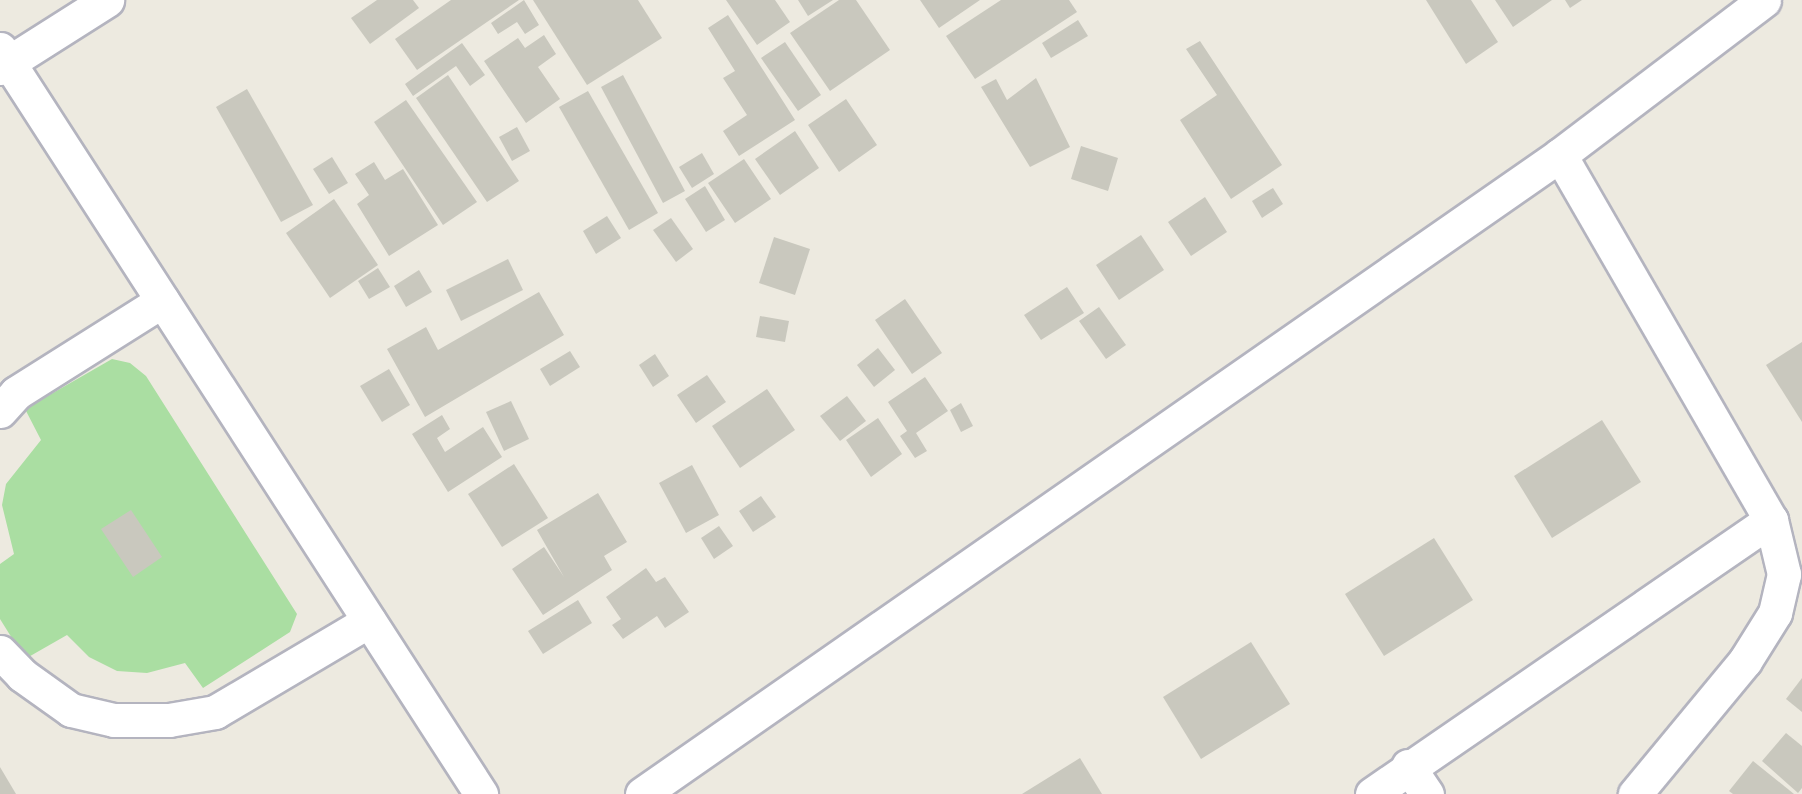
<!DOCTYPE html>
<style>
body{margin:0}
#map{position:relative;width:1802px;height:794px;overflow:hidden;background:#edeae0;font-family:Figtree,sans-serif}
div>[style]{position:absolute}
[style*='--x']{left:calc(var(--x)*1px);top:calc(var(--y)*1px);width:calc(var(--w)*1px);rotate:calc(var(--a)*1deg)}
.green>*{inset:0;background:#aadea2}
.building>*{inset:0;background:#c9c8be}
.roads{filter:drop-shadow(2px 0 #b4b4bf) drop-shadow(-2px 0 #b4b4bf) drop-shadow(0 2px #b4b4bf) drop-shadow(0 -2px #b4b4bf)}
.minor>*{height:33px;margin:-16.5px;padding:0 16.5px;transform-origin:16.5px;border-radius:16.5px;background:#fff}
span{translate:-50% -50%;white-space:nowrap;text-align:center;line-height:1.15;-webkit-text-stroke:5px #fff;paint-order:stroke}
</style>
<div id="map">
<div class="green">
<div style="clip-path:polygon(112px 359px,130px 363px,146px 376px,297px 614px,290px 632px,203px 688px,185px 663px,147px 673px,117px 671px,89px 657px,67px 635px,25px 659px,0 619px,0 564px,14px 554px,2px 505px,6px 484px,41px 440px,25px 409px)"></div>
</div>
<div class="building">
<div style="clip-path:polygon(377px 0,413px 0,419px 8px,370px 44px,351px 18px)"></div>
<div style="clip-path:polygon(451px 0,519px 0,417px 70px,395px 39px)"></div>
<div style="clip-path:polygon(524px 0,539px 25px,525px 34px,517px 22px,498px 34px,491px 23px)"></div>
<div style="clip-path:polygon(533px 0,638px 0,662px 38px,587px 85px)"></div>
<div style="clip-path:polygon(726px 0,775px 0,790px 22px,757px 45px)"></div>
<div style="clip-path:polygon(798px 0,833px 0,808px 16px)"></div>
<div style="clip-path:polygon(839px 0,856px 0,890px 50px,830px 91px,790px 33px)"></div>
<div style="clip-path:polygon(920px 0,980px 0,939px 28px)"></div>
<div style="clip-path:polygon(1001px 0,1069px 0,1077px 12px,975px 79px,946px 36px)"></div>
<div style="clip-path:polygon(1426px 0,1471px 0,1498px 42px,1466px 64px)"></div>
<div style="clip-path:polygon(1495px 0,1552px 0,1513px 27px)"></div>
<div style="clip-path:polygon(1565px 0,1582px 0,1570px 8px)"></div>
<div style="clip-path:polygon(728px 15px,795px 120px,739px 156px,723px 131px,747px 115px,723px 78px,735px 71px,708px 28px)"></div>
<div style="clip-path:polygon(1078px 20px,1088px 36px,1051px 58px,1042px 43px)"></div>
<div style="clip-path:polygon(544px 35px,556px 54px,538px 67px,560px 99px,526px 123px,484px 61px,518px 38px,525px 48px)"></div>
<div style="clip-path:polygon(1200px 41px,1282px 165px,1231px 199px,1180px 120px,1217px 95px,1186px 49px)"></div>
<div style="clip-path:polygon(785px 42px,821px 95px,798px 111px,761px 58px)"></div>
<div style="clip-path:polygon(462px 43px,485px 75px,470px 86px,456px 66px,413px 96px,405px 84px)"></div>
<div style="clip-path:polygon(448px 75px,519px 181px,487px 202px,416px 98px)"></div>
<div style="clip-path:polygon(623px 75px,685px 191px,663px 203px,601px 87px)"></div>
<div style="clip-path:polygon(1036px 78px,1070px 147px,1030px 167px,981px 87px,996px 79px,1007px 100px)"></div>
<div style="clip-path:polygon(247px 89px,313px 205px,281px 222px,216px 107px)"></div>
<div style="clip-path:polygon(588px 91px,658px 213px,629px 230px,559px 107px)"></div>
<div style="clip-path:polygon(846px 99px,877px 145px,839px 172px,808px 125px)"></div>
<div style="clip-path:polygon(406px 100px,477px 202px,443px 225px,374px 122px)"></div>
<div style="clip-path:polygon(517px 127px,530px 151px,512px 161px,499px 137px)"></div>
<div style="clip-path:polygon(795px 131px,819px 168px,780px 195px,755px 159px)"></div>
<div style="clip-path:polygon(1081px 146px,1118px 158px,1108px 191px,1071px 179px)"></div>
<div style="clip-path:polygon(702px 153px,714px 174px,692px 188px,679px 167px)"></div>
<div style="clip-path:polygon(332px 157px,348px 183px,329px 194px,313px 169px)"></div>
<div style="clip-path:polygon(744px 159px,771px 199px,735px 223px,708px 183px)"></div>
<div style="clip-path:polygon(374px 162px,385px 180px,403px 169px,438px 225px,389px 256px,357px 204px,369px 195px,355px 174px)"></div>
<div style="clip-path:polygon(705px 186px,725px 220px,706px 232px,685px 199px)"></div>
<div style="clip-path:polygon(1273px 188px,1283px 204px,1262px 218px,1252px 201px)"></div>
<div style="clip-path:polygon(1205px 197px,1227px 232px,1191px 256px,1168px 222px)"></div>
<div style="clip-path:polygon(334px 199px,378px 265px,330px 298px,286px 233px)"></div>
<div style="clip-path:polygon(607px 216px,621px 238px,596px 254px,583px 231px)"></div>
<div style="clip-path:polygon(671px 218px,693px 249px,676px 262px,653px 230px)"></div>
<div style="clip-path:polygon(1141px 235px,1164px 270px,1119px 300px,1096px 265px)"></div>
<div style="clip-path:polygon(774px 237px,810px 249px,795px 295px,759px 283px)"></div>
<div style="clip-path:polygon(508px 259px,523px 290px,461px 321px,446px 290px)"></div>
<div style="clip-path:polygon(378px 268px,390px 287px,369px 299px,358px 281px)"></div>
<div style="clip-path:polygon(419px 270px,432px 292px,406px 307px,394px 286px)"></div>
<div style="clip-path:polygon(1067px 287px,1084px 313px,1041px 340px,1024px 315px)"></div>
<div style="clip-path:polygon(539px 292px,564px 335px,425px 417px,387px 349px,426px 327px,438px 350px)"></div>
<div style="clip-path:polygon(905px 299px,942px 353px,912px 374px,875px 320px)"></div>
<div style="clip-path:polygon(1099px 307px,1126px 345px,1106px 359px,1079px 321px)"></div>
<div style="clip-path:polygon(760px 316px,789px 321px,785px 342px,756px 337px)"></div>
<div style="clip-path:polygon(1802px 342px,1802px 422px,1766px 365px)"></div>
<div style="clip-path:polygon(878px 348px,895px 370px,874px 387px,857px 365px)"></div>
<div style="clip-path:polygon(570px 351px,580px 367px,550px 386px,540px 369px)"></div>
<div style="clip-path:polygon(655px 354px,669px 376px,653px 387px,639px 365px)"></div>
<div style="clip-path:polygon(389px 369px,410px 405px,382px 422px,360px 386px)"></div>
<div style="clip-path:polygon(707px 375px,726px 402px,696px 423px,677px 395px)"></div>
<div style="clip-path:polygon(925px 377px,948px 411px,916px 433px,927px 451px,915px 458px,900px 436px,907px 431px,888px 402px)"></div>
<div style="clip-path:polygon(767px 389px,795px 430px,740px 468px,712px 426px)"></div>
<div style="clip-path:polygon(847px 396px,866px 421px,840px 441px,820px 416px)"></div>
<div style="clip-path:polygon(511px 401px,529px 439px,504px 451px,486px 412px)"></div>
<div style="clip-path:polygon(961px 403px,973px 426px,961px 432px,950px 410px)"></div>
<div style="clip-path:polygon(442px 415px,450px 429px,437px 438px,445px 452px,483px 427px,502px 457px,448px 492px,412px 434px)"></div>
<div style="clip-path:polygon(878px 418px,902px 454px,871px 477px,846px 440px)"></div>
<div style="clip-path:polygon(1602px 420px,1641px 482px,1552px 538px,1514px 476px)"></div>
<div style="clip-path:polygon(514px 464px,548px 518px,502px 547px,468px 494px)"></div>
<div style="clip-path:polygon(692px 465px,719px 515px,686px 533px,659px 483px)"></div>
<div style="clip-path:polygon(598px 493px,627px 542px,604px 556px,612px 570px,543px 615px,512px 569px,544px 547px,564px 577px,537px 530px)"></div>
<div style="clip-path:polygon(761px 496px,776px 517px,753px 532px,739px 511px)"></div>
<div style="clip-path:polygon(131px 510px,162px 557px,133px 577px,101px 529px)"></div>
<div style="clip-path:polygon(719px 526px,733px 546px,714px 559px,701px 538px)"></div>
<div style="clip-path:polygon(1434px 538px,1473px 600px,1384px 656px,1345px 594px)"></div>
<div style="clip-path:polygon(646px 568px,656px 582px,665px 577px,689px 612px,665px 628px,657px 616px,623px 639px,612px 625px,621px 619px,606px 597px)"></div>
<div style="clip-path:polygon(578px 600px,592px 623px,543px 654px,528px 631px)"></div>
<div style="clip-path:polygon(1251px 642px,1290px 704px,1201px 759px,1163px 697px)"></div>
<div style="clip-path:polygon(1802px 678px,1802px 712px,1786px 699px)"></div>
<div style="clip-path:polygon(1786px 733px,1802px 746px,1802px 788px,1798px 793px,1762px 761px)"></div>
<div style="clip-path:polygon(1080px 758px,1102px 794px,1022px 794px)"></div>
<div style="clip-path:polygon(1753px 761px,1794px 794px,1733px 794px,1729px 791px)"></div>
<div style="clip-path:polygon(0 767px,16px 794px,0 794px)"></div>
</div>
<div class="roads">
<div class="minor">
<div style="--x:0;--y:49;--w:887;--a:57.15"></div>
<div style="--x:0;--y:68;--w:127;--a:-32.4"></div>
<div style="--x:1560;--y:155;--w:422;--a:60"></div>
<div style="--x:1771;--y:520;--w:56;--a:76.5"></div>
<div style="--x:1784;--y:574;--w:40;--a:103"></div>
<div style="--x:1775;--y:613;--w:57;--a:122"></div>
<div style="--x:1745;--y:661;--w:173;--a:129.6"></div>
<div style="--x:0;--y:411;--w:24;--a:-48"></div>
<div style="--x:16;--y:393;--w:173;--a:-32.2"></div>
<div style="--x:0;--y:652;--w:32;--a:46"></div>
<div style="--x:22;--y:675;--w:60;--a:35.5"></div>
<div style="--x:71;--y:710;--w:44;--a:13.1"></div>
<div style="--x:114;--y:720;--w:55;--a:0"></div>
<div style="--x:169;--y:720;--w:47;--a:-9.9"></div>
<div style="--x:215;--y:712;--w:179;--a:-30.6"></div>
<div style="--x:1408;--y:766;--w:34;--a:56"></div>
<div style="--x:642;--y:794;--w:1119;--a:-34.84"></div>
<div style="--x:1560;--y:155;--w:256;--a:-37.2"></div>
<div style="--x:1372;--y:794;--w:484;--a:-34.5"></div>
</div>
</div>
</div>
